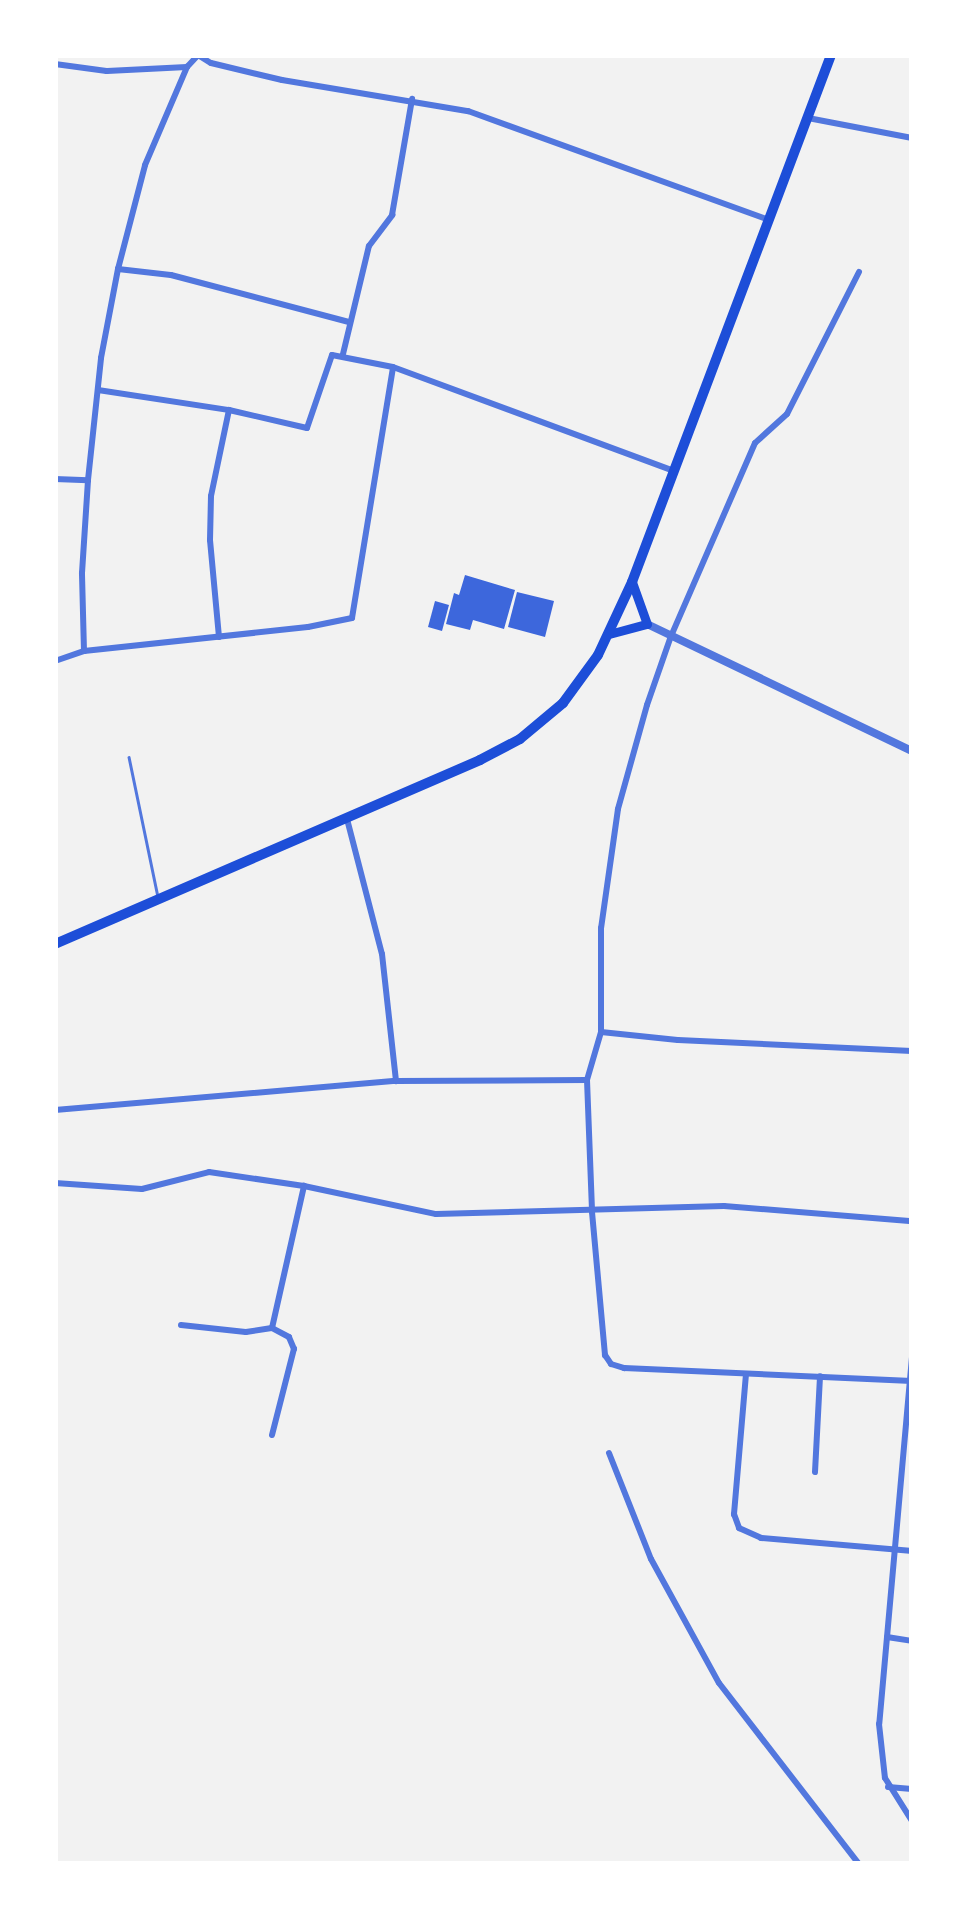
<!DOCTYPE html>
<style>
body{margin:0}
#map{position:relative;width:967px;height:1919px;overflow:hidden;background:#f2f2f2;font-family:Poppins,sans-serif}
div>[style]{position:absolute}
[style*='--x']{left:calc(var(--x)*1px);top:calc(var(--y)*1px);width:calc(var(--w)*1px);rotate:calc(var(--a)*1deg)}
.building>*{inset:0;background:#3d67dc}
.service>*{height:2.5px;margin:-1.25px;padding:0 1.25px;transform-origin:1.25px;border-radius:1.25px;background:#5277de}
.minor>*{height:6px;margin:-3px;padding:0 3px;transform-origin:3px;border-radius:3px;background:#5277de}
.tertiary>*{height:8px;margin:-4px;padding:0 4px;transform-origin:4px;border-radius:4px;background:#5277de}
.secondary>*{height:9px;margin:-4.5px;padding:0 4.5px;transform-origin:4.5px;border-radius:4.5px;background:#1d4ed8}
.primary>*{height:10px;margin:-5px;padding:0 5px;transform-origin:5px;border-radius:5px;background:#1d4ed8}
span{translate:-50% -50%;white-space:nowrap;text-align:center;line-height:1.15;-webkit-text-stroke:10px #fff;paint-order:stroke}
.frame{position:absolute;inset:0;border:58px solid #fff;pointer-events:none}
</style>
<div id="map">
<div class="building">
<div style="clip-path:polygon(465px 575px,515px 590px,504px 629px,473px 620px,470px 630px,446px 624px,454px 593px,459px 595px)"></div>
<div style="clip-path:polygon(517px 592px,554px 601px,545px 637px,508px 627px)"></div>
<div style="clip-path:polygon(435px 601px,449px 605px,442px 631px,428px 627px)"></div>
</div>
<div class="service">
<div style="--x:129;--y:757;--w:143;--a:78.3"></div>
</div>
<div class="minor">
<div style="--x:198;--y:55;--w:15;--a:32"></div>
<div style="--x:211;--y:63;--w:73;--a:13.5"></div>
<div style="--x:282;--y:80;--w:189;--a:9.5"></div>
<div style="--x:468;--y:111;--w:318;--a:19.9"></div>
<div style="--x:55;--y:64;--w:52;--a:7.7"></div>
<div style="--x:107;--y:71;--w:80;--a:-2.9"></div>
<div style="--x:808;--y:118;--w:106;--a:10.9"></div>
<div style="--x:118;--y:269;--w:53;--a:6.5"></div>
<div style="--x:171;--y:275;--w:184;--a:14.8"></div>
<div style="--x:859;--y:272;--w:159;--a:116.9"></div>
<div style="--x:787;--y:414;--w:43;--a:137.8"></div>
<div style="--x:755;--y:443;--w:210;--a:113.5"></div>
<div style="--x:671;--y:636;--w:73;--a:109.2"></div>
<div style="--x:647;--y:705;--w:108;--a:105.6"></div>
<div style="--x:618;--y:809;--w:120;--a:98.1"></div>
<div style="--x:601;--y:928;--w:104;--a:90"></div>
<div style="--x:601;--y:1032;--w:50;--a:106.3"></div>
<div style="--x:587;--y:1080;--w:132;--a:87.8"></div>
<div style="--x:592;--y:1212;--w:144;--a:84.8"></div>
<div style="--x:605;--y:1355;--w:11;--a:56"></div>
<div style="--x:611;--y:1364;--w:14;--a:17"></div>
<div style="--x:624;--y:1368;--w:288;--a:2.6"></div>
<div style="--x:343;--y:354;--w:111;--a:-76.5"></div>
<div style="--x:369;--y:246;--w:39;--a:-53"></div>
<div style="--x:392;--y:215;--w:118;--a:-80.2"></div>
<div style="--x:98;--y:390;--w:133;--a:8.7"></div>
<div style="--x:55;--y:479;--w:33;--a:2"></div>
<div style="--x:219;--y:637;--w:97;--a:-95.3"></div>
<div style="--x:210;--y:540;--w:44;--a:-88.7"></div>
<div style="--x:211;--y:496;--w:88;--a:-78.2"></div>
<div style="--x:229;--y:410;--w:80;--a:13"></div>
<div style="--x:307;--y:428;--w:77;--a:-71.1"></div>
<div style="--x:332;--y:355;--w:62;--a:11.1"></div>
<div style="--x:393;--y:367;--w:300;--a:20.3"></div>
<div style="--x:84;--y:651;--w:78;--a:-91.5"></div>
<div style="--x:82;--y:573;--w:93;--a:-86.3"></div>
<div style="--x:88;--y:480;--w:123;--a:-83.9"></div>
<div style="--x:101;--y:358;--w:91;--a:-79.2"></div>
<div style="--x:118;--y:269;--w:107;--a:-75.4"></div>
<div style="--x:145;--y:165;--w:107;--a:-66.8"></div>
<div style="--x:187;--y:67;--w:16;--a:-47"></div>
<div style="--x:55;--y:661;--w:31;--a:-19"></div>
<div style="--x:84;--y:651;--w:225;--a:-6.1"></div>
<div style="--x:308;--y:627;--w:45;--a:-11.6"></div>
<div style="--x:352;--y:618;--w:254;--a:-80.7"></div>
<div style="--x:347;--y:819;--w:139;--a:75.5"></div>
<div style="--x:382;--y:954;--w:128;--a:83.7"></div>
<div style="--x:601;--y:1032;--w:77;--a:5.9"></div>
<div style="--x:678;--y:1040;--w:234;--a:2.7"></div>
<div style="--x:55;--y:1110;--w:342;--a:-4.9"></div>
<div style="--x:396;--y:1081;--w:191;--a:-0.3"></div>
<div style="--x:55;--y:1183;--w:87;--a:3.9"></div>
<div style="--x:142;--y:1189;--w:69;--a:-14.2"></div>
<div style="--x:209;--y:1172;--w:96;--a:8.4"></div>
<div style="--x:304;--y:1186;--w:135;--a:12"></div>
<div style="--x:436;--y:1214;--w:288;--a:-1.6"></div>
<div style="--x:724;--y:1206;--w:189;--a:4.6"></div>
<div style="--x:181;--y:1325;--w:65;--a:6.1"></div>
<div style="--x:246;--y:1332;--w:26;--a:-9"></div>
<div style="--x:272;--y:1328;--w:146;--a:-77.3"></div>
<div style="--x:912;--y:1357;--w:368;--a:95.1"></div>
<div style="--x:879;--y:1724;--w:54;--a:83.7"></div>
<div style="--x:885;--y:1778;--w:51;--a:57.9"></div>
<div style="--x:746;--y:1374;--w:141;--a:94.9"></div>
<div style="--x:734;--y:1514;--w:15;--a:70"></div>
<div style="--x:739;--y:1528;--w:24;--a:24"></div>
<div style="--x:761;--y:1538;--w:152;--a:4.9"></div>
<div style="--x:272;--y:1435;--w:89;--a:-75.7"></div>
<div style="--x:294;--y:1349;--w:13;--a:-113"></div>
<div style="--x:289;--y:1337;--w:19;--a:-152"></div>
<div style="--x:609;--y:1453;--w:114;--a:68.4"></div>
<div style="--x:651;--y:1559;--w:141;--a:61.3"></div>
<div style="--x:719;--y:1683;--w:229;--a:52.3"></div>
<div style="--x:815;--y:1472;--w:96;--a:-87"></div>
<div style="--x:887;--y:1637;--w:25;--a:9"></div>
<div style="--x:888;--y:1787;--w:24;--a:5"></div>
</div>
<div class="tertiary">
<div style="--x:647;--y:624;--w:294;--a:25.6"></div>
</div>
<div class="secondary">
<div style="--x:609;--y:634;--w:39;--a:-15"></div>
<div style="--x:647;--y:624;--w:45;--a:-109.7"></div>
</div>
<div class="primary">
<div style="--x:55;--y:944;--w:463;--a:-23.4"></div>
<div style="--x:480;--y:760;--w:45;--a:-27.7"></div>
<div style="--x:520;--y:739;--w:56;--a:-39.9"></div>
<div style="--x:563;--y:703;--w:59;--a:-53.9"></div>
<div style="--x:598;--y:655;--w:81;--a:-65"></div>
<div style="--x:632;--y:582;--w:563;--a:-69.31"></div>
</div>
<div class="frame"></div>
</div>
